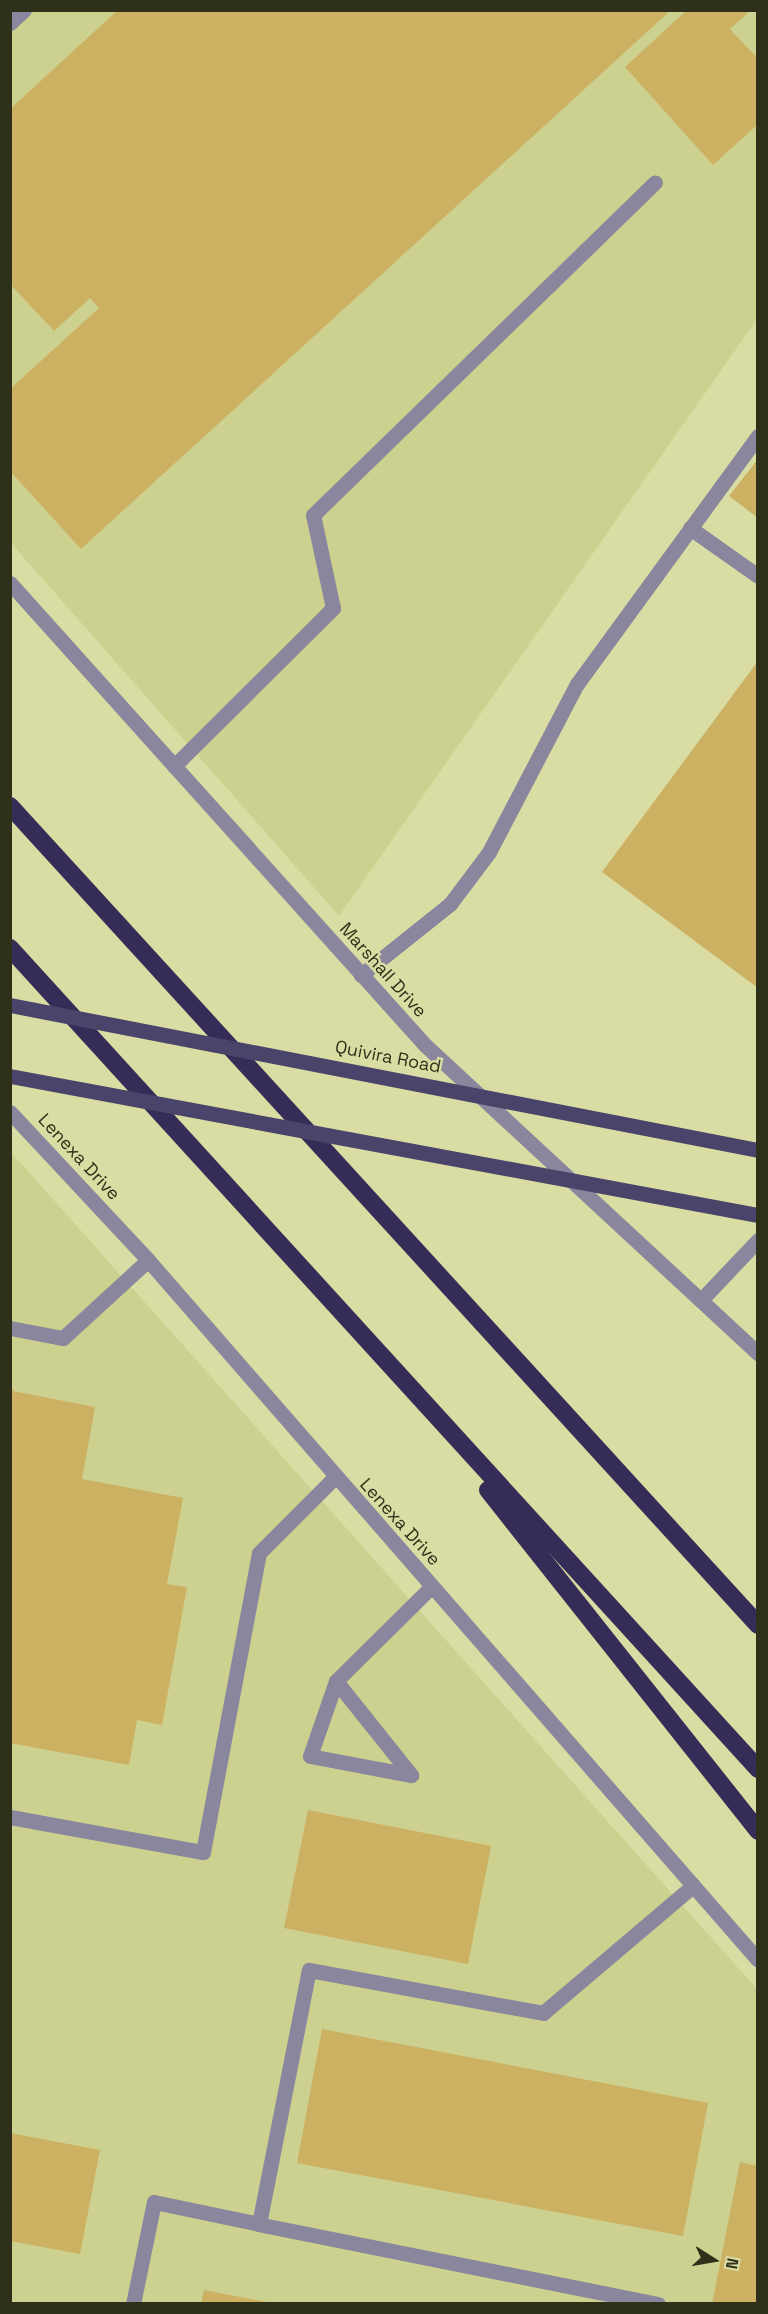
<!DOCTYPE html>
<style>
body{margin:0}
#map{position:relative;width:768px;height:2314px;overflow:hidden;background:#d9dda3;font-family:"Space Grotesk",sans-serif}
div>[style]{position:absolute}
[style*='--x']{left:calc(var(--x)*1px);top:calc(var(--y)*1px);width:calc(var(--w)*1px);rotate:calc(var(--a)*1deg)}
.built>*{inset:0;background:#cdd18f}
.building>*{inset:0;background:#ccb162}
.minor>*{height:15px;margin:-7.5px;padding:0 7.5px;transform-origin:7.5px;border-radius:7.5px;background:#89869d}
.highway>*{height:18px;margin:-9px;padding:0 9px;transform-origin:9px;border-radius:9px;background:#352c57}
.major-bridge>*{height:15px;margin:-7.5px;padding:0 7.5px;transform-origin:7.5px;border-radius:7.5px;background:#4a436a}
span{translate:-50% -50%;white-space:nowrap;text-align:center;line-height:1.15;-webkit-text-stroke:5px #d9dda3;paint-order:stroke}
.street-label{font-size:18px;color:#2f3019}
.frame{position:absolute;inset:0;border:12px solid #2f3019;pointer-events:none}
.north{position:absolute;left:684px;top:2230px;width:60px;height:60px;-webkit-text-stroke:4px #d9dda3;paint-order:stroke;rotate:101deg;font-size:16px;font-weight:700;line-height:24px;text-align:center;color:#2f3019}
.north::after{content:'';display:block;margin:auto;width:21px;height:27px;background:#2f3019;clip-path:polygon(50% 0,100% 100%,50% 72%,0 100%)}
</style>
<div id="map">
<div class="built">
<div style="clip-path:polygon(10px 11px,757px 11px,757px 319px,339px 916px,11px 543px)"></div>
<div style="clip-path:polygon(10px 1151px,757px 1989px,757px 2303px,11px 2303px)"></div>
</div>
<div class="building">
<div style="clip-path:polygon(118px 10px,671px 10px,81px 549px,10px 471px,10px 389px,99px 308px,90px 298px,54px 331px,10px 284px,10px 109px)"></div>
<div style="clip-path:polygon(687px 10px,751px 10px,730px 29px,758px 59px,758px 124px,713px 165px,625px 67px)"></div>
<div style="clip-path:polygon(758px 459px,758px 518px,729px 496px)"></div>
<div style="clip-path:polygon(758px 661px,758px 988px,602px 872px)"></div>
<div style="clip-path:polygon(10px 1379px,13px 1391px,95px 1407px,82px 1479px,183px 1498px,167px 1584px,187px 1587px,162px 1725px,137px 1720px,129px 1765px,10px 1743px)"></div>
<div style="clip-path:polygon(308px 1810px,491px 1846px,468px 1964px,284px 1928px)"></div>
<div style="clip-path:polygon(322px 2029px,708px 2103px,683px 2236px,297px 2163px)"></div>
<div style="clip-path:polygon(10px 2133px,100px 2150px,80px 2254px,10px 2241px)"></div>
<div style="clip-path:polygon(740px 2162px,758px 2166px,758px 2304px,712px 2304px)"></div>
<div style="clip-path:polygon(204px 2290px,267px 2302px,267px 2304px,201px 2304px)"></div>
</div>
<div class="minor">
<div style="--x:10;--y:23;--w:19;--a:-43"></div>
<div style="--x:690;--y:528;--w:83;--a:35.2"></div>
<div style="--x:10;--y:583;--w:621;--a:48.07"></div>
<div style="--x:425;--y:1045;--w:454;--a:42.8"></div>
<div style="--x:174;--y:766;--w:224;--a:-44.8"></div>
<div style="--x:333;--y:608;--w:95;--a:-102.1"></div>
<div style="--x:313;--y:515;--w:477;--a:-44.2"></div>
<div style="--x:361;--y:975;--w:114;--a:-38.6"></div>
<div style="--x:450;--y:904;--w:65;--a:-53.1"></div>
<div style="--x:489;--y:852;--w:190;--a:-62.4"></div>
<div style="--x:577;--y:684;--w:307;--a:-53.9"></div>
<div style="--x:10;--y:1112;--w:202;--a:47"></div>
<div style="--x:148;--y:1260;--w:928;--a:48.93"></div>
<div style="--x:701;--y:1300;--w:83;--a:-46.5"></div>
<div style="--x:10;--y:1328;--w:54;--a:10.7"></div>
<div style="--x:63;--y:1338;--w:115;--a:-42.5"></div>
<div style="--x:336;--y:1681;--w:79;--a:109.1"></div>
<div style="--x:310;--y:1756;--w:103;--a:10.7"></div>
<div style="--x:411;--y:1775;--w:120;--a:-128.6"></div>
<div style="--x:336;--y:1681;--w:134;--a:-44.7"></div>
<div style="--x:10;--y:1817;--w:196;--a:10.3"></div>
<div style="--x:203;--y:1852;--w:304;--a:-79.4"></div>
<div style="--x:259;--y:1553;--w:106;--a:-45"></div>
<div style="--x:133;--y:2304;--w:104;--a:-78.4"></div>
<div style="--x:154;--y:2202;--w:107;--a:11.8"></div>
<div style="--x:658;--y:2304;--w:407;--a:-168.7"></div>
<div style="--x:259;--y:2224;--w:259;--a:-78.9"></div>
<div style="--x:309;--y:1970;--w:238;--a:10.4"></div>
<div style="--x:543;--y:2013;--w:197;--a:-40.3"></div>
</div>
<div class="highway">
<div style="--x:10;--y:806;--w:1109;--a:47.59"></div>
<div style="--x:10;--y:948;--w:1111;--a:47.66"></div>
<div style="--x:488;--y:1490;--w:435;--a:51.6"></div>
</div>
<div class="major-bridge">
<div style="--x:10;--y:1005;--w:762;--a:10.97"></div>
<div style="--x:10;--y:1076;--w:761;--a:10.53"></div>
</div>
<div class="street-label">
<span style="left:383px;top:970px;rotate:48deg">Marshall Drive</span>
<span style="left:388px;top:1057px;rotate:11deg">Quivira Road</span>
<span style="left:79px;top:1157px;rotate:47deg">Lenexa Drive</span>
<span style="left:400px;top:1522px;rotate:48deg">Lenexa Drive</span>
</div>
<div class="frame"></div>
<div class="north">N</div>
</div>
